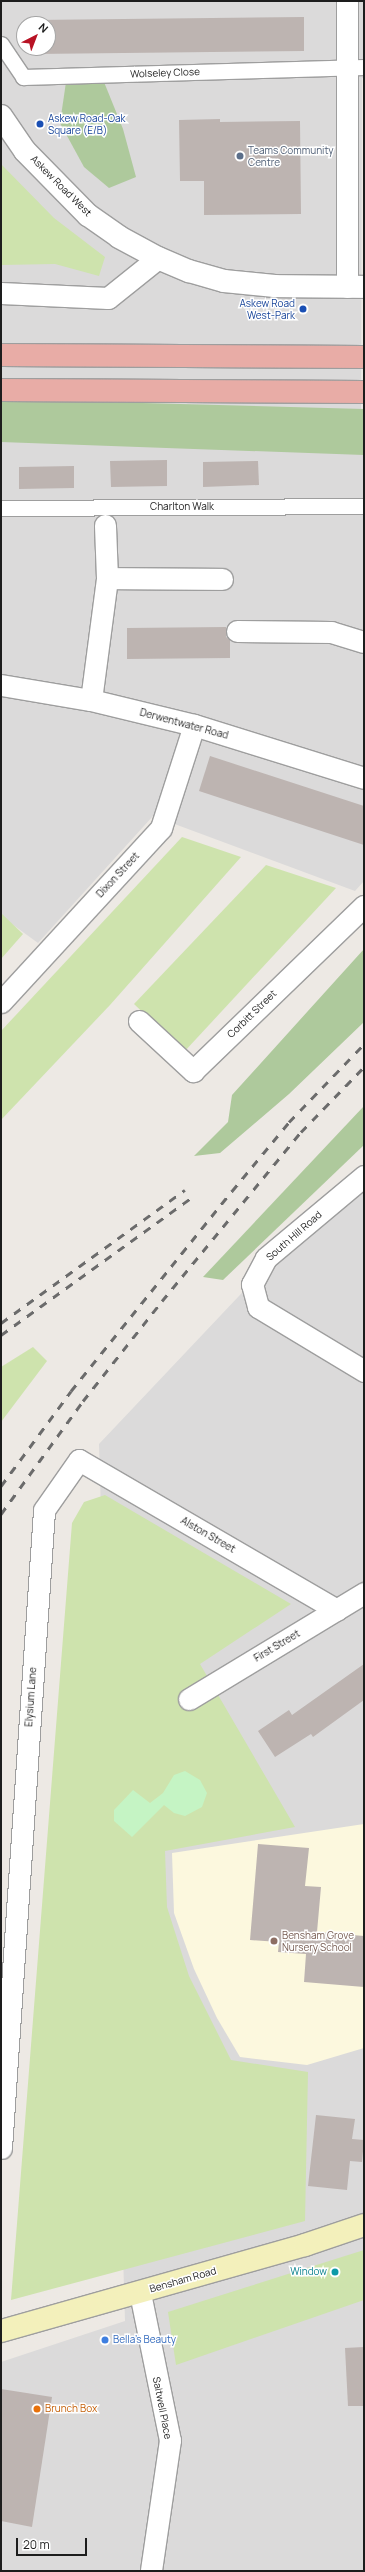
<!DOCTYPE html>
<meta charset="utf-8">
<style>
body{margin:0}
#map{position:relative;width:365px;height:2572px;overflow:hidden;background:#ede9e4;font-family:Manrope,sans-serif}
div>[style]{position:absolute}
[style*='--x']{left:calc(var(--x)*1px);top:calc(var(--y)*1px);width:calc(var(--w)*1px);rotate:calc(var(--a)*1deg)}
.residential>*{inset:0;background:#dbdada}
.education>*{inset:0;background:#fcf8de}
.grass>*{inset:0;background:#cee3ad}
.forest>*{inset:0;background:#aec99c}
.park>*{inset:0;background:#c5f4c4}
.building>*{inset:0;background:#bdb4b1}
.roads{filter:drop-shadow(1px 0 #9e9e9e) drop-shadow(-1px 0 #9e9e9e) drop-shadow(0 1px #9e9e9e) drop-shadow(0 -1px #9e9e9e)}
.pedestrian>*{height:15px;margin:-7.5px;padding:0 7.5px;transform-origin:7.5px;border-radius:7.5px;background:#fff}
.minor>*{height:21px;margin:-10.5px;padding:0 10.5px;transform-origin:10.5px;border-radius:10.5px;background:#fff}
.tertiary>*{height:22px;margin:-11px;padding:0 11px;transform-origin:11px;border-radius:11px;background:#fff}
.secondary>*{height:22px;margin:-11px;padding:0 11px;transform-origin:11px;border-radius:11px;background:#f3f0bb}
.trunk>*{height:22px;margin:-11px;padding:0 11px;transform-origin:11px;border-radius:11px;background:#e8aca6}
.rail>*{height:3px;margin-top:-1.5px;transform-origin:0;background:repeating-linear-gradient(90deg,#6b6b6b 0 8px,transparent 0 16px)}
.dots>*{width:11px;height:11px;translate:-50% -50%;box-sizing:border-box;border:2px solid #fff;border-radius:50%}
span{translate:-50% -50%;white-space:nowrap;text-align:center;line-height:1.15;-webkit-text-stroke:3px #fff;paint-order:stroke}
.street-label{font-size:10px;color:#1d1d1d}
.transit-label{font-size:10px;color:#164399}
.left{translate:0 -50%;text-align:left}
.right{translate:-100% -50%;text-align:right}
.service-label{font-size:10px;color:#4e5e75}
.education-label{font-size:10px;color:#785e54}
.culture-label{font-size:10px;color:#0d838f}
.shop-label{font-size:10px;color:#366cbe}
.food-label{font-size:10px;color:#c56008}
.frame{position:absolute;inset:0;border:2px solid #1d1d1d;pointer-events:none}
.north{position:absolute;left:16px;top:16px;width:40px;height:40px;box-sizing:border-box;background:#fff;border:1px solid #a5a5a5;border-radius:50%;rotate:42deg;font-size:11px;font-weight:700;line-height:16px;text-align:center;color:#1d1d1d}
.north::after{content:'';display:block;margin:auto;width:14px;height:18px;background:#b81224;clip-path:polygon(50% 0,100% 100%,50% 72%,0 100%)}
.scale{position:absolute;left:16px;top:2538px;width:71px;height:18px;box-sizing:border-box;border:2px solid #1d1d1d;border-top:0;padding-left:5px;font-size:12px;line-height:14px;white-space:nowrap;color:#1d1d1d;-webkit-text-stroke:3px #fff;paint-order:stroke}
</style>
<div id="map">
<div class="residential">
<div style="clip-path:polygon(evenodd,1px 1px,364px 1px,364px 78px,362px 78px,361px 446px,364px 446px,364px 881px,355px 891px,153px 816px,38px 943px,1px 916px,1px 1px,24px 24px,48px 24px,48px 48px,24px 48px,24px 24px)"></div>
<div style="clip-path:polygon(364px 1164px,364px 2571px,1px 2571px,1px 2362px,125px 2321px,99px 1444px)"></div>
</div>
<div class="education">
<div style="clip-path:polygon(364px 1824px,364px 2048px,307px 2065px,240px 2057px,217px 2018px,194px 1969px,174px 1913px,172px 1853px)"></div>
</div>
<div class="grass">
<div style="clip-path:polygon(1px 164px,54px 218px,105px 257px,99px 276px,55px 264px,1px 265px)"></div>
<div style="clip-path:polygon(182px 837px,241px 857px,110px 1005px,1px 1120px,1px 1031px)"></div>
<div style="clip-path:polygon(266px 865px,336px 888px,184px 1052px,134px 1004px)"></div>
<div style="clip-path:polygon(1px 913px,23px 934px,1px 959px)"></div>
<div style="clip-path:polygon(33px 1347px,47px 1361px,1px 1422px,1px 1367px)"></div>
<div style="clip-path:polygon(105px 1495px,291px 1604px,200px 1664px,295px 1827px,165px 1851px,167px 1907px,189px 1976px,231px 2060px,308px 2072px,305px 2221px,11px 2300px,72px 1523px,84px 1502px)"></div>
<div style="clip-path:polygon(364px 2250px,364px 2300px,176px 2365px,168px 2312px)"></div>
</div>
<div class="forest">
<div style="clip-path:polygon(66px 82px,104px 82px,123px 129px,136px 177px,109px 188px,84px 167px,60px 123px)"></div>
<div style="clip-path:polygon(67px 401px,364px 409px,364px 455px,1px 442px,1px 402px)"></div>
<div style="clip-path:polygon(364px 949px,364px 1022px,289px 1094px,220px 1153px,194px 1156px,228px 1122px,232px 1095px)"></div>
<div style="clip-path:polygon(364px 1106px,364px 1145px,223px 1280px,203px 1277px)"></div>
</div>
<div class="park">
<div style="clip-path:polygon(185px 1771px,200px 1780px,207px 1793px,202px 1807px,185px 1816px,174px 1813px,164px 1805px,132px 1837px,114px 1821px,114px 1810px,133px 1790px,150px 1803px,163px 1793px,174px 1775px)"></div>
</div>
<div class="building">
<div style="clip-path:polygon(304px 17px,304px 51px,35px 54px,35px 48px,48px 48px,48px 24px,35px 24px,35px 20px)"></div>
<div style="clip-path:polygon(220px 119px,220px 122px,300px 121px,301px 214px,204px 215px,204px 181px,180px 181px,179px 120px)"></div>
<div style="clip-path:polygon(167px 460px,167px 486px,111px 487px,110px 461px)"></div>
<div style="clip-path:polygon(258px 461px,259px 485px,203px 487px,203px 462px)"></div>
<div style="clip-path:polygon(74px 466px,74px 488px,19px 489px,19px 467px)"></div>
<div style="clip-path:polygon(226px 627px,226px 637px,230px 640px,230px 658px,127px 659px,127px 628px)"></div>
<div style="clip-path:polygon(210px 756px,364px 806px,364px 845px,199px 791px)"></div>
<div style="clip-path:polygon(364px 1664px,364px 1700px,313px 1737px,311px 1734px,275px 1757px,258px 1731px,289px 1710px,292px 1715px)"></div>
<div style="clip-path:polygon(258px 1844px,309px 1848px,305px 1886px,321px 1887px,317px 1932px,364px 1936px,364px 1987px,304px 1982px,306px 1954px,278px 1952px,279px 1942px,250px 1940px)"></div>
<div style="clip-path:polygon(316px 2115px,355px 2119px,352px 2139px,364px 2140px,362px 2162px,350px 2161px,347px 2190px,308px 2186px)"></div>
<div style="clip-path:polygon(364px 2347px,364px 2406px,348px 2406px,345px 2348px)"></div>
<div style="clip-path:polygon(1px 2389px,52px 2397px,32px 2527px,1px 2521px)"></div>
</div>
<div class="roads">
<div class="pedestrian">
<div style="--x:1;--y:44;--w:40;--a:56"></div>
<div style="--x:23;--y:77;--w:341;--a:-1.7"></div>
<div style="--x:1;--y:508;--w:363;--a:-0.3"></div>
</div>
<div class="minor">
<div style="--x:347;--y:287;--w:286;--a:-90"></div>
<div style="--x:1;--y:293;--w:107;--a:2.7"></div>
<div style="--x:108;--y:298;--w:64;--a:-38.7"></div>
<div style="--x:107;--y:578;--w:115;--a:0.5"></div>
<div style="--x:237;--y:631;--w:94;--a:0.6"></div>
<div style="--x:331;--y:632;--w:34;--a:17"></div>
<div style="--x:1;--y:685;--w:91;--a:9.5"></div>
<div style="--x:91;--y:700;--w:106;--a:13.6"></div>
<div style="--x:194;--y:725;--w:178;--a:17.3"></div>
<div style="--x:91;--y:700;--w:123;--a:-82.5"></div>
<div style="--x:107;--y:578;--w:53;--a:-92.2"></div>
<div style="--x:1;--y:1002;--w:236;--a:-47.4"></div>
<div style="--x:161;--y:828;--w:108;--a:-72.2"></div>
<div style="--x:139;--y:1021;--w:74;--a:42.8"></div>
<div style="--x:193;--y:1071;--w:238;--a:-44"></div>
<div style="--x:364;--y:1176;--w:128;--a:140.1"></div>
<div style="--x:266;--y:1258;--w:30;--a:118"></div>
<div style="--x:252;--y:1284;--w:24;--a:75"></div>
<div style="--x:258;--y:1307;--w:124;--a:31.1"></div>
<div style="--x:189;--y:1699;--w:205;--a:-31.2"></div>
<div style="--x:1;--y:2148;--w:639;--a:-86.14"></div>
<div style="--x:44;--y:1510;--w:61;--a:-55"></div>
<div style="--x:79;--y:1460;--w:298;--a:30.2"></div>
<div style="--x:140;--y:2293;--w:150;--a:78.5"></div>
<div style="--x:170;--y:2440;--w:132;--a:98.3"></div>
</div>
<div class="tertiary">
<div style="--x:1;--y:116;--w:42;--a:55.6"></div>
<div style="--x:25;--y:151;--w:90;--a:45.5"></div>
<div style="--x:88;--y:215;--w:38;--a:35"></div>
<div style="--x:119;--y:237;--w:44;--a:28.3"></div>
<div style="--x:158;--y:258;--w:34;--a:23"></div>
<div style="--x:189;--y:271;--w:36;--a:16"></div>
<div style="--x:224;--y:281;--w:51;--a:5.6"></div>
<div style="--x:275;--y:286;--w:89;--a:0.6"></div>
</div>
<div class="secondary">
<div style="--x:1;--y:2331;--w:316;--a:-15.8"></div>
<div style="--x:305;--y:2245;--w:62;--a:-18.7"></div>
</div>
<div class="trunk">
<div style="--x:1;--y:355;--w:363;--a:0.3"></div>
<div style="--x:1;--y:390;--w:363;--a:0.3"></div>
</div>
</div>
<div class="rail">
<div style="--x:1;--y:1323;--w:227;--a:-35.9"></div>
<div style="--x:1;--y:1335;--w:234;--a:-35.8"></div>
<div style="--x:1;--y:1486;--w:118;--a:-53.6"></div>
<div style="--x:71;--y:1391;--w:257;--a:-51.2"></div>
<div style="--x:232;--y:1191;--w:89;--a:-50.4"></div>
<div style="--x:289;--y:1122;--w:108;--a:-46.1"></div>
<div style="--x:1;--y:1514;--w:140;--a:-54"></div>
<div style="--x:83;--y:1401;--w:127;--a:-51.7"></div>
<div style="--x:162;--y:1301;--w:219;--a:-50.6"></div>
<div style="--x:301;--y:1132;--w:91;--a:-45.9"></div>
</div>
<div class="dots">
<div style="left:40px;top:124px;background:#1a4fb4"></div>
<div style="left:240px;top:156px;background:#5c6f8a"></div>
<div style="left:303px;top:309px;background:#1a4fb4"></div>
<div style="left:274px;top:1941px;background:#8d6e63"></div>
<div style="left:335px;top:2272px;background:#0f9aa8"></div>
<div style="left:105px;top:2340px;background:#3f7fe0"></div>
<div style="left:37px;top:2409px;background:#e8710a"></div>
</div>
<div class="street-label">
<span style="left:165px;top:73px;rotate:-2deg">Wolseley Close</span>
<span style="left:61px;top:186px;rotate:45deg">Askew Road West</span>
<span style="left:182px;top:507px">Charlton Walk</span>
<span style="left:184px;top:724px;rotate:15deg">Derwentwater Road</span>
<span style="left:118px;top:875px;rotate:-47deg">Dixon Street</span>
<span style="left:252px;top:1014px;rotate:-44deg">Corbitt Street</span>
<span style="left:294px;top:1236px;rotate:-41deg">South Hill Road</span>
<span style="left:208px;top:1535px;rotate:30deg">Alston Street</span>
<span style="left:277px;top:1646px;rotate:-31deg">First Street</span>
<span style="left:31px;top:1697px;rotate:-86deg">Elysium Lane</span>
<span style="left:183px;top:2280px;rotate:-16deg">Bensham Road</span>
<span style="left:162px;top:2408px;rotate:79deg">Saltwell Place</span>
</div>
<div class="transit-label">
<span class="left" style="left:48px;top:124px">Askew Road-Oak<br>Square (E/B)</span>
<span class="right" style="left:295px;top:309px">Askew Road<br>West-Park</span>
</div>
<div class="service-label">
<span class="left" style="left:248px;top:156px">Teams Community<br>Centre</span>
</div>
<div class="education-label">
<span class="left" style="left:282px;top:1941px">Bensham Grove<br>Nursery School</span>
</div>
<div class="culture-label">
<span class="right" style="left:327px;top:2272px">Window</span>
</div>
<div class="shop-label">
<span class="left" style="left:113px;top:2340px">Bella’s Beauty</span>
</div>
<div class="food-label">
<span class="left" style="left:45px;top:2409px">Brunch Box</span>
</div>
<div class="frame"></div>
<div class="north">N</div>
<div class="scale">20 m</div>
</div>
